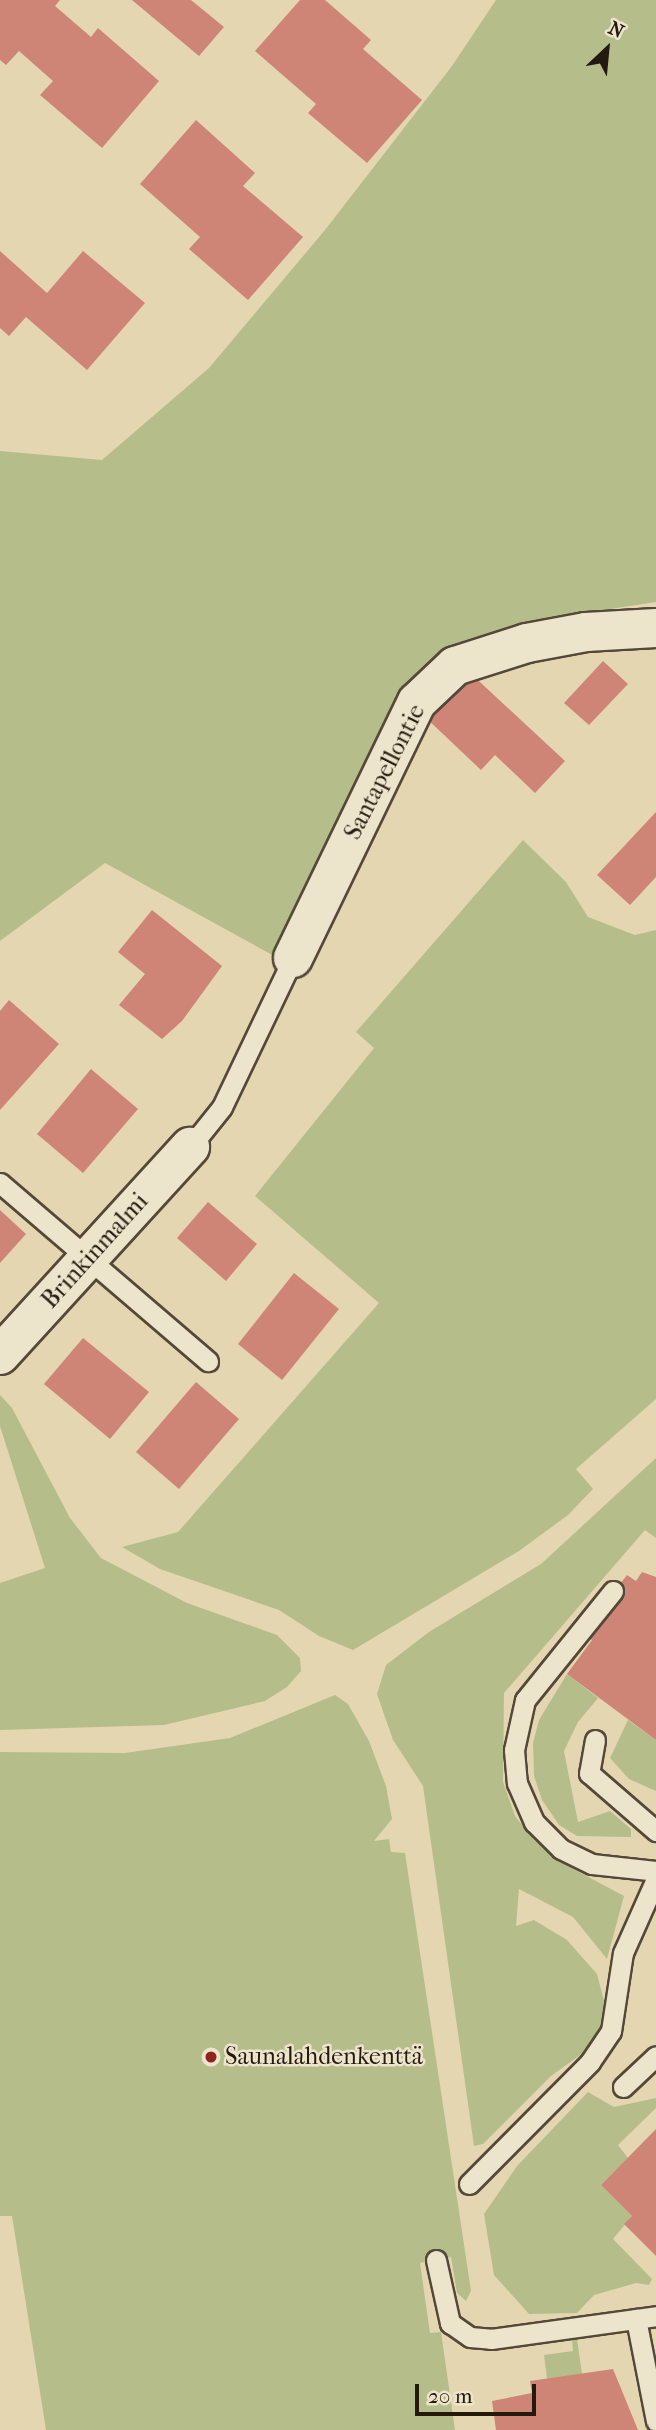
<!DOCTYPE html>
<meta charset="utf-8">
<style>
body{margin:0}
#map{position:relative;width:656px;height:2430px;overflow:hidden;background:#e4d6b1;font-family:"IM FELL French Canon",serif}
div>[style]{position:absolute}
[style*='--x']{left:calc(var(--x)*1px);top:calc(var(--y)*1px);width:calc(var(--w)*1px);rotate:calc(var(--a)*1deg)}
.green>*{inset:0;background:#b5be8b}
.building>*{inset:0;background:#ce8576}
.roads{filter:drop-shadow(2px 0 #544838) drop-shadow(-2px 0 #544838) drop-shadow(0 2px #544838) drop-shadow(0 -2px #544838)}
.service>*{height:19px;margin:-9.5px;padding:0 9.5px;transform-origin:9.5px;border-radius:9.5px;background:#ede4cc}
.minor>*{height:38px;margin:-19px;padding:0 19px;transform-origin:19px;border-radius:19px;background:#ede4cc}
.dots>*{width:19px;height:19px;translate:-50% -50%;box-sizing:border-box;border:4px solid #ede4cc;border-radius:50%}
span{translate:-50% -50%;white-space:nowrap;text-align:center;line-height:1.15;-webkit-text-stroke:5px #ede4cc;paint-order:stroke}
.street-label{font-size:24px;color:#24190f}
.poi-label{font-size:24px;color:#24190f}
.left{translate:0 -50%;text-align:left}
.north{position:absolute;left:572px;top:14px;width:70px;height:70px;-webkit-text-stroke:5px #ede4cc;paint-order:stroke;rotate:26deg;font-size:19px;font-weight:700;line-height:28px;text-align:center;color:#24190f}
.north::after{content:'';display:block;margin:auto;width:24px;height:32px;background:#24190f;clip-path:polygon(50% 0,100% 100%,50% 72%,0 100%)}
.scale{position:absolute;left:415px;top:2384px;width:121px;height:32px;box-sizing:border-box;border:4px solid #24190f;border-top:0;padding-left:9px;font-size:21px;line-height:24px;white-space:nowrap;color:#24190f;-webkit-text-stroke:5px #ede4cc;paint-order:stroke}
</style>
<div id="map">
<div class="green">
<div style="clip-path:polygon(496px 0,656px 0,656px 602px,545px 619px,450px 650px,276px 957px,105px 863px,0 941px,0 451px,102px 460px,209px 368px,325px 230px,452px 66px)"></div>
<div style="clip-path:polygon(523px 840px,566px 882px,588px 917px,635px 935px,656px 930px,656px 1399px,576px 1469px,593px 1489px,568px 1515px,519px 1551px,353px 1650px,319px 1636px,279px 1610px,160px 1569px,122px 1547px,178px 1532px,379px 1303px,255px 1196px,374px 1048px,356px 1032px)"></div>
<div style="clip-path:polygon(0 1395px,12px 1408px,70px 1518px,101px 1558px,187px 1603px,277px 1635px,300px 1658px,301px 1671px,287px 1687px,265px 1701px,164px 1725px,0 1730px,0 1583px,45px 1568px,0 1426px)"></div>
<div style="clip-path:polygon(656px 1458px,656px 1538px,645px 1530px,504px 1693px,503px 1782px,515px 1816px,534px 1840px,566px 1865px,624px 1896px,607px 1959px,573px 1917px,519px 1889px,516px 1926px,534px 1920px,567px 1940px,597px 1974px,604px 2001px,601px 2026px,587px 2050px,551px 2076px,483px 2144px,474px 2146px,423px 1786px,393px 1740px,377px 1694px,386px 1665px,429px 1632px,541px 1564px)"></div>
<div style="clip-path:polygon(567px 1674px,598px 1698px,578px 1722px,564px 1751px,578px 1822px,610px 1811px,631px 1829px,631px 1837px,577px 1836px,559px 1825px,542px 1800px,534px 1776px,533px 1743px,539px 1720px)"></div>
<div style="clip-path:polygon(335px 1695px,348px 1704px,369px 1741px,386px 1786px,392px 1819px,374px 1841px,389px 1839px,391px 1852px,405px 1853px,471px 2291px,466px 2301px,457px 2293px,451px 2257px,420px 2263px,430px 2333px,441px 2332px,455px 2430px,46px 2430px,12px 2216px,0 2216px,0 1752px,125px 1753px,230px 1738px)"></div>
<div style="clip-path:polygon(628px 1720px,656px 1740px,656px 1791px,629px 1779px,610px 1758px)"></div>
<div style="clip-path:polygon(588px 2092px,614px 2107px,656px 2098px,656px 2108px,618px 2145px,628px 2158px,601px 2185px,632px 2216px,613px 2239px,652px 2279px,649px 2285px,636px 2283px,594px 2295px,577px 2313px,529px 2314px,494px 2275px,484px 2214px,517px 2166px)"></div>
<div style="clip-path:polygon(577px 2339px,582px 2374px,547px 2379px,544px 2355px,573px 2351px,572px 2340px)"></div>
</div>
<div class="building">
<div style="clip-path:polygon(0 0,60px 0,55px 6px,91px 37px,98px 28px,159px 81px,102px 148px,40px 95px,53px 81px,19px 51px,6px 65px,0 60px)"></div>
<div style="clip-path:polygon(132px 0,191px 0,224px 27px,199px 56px)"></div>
<div style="clip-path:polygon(300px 0,325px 0,371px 40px,363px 49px,422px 100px,367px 163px,308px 113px,316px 104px,255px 51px)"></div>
<div style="clip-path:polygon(196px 120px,255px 173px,243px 186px,303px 237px,248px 300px,189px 249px,200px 237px,140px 184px)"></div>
<div style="clip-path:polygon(0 251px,47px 293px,83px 251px,145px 303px,87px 370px,26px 317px,9px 336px,0 328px)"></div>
<div style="clip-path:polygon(603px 661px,628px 684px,589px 725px,564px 703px)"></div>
<div style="clip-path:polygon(467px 670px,565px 761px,535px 793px,495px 755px,481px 770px,424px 716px)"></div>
<div style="clip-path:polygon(656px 812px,656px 877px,630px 905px,597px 875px)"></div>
<div style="clip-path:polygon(152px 910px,222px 966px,182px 1021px,162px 1039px,119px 1005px,145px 974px,118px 952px)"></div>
<div style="clip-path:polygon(9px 1000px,59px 1044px,0 1110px,0 1011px)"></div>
<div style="clip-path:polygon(91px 1069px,138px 1109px,83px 1173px,37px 1134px)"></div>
<div style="clip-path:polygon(208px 1202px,257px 1244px,226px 1281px,177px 1238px)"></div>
<div style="clip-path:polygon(0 1210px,26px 1234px,0 1263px)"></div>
<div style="clip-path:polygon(294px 1273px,339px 1309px,282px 1380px,238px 1344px)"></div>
<div style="clip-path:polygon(83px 1338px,149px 1392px,110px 1439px,44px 1384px)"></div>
<div style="clip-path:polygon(196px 1382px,239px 1419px,179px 1489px,136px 1452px)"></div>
<div style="clip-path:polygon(642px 1572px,656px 1577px,656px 1740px,567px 1674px,592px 1640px,582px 1633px,627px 1575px,636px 1581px)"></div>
<div style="clip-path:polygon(656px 2129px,656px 2256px,624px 2224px,632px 2216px,601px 2185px)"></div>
<div style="clip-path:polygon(613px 2369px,638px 2430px,496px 2430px,492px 2401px,532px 2393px,530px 2381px)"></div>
</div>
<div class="roads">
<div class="service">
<div style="--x:190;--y:1147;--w:51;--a:-51.3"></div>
<div style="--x:222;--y:1107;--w:165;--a:-64.5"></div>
<div style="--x:0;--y:1183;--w:274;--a:40.6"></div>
<div style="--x:613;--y:1591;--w:140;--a:128.9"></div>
<div style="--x:525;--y:1700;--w:51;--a:102.4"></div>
<div style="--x:514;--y:1750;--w:33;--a:85"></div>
<div style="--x:517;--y:1783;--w:43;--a:66.4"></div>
<div style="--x:534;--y:1822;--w:38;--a:45"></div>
<div style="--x:561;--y:1849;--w:34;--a:26"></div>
<div style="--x:592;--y:1864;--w:64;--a:6.2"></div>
<div style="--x:595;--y:1740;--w:34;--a:100"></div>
<div style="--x:589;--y:1773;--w:89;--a:40.9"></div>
<div style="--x:623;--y:2087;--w:45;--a:-43.2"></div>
<div style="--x:469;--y:2184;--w:172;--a:-45.2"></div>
<div style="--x:590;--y:2062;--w:37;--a:-56"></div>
<div style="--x:611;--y:2031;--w:79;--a:-81.3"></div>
<div style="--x:623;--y:1953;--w:81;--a:-66"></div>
<div style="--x:436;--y:2260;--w:65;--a:77.5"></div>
<div style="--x:450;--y:2323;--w:24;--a:35"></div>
<div style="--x:470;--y:2337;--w:21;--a:5"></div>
<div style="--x:491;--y:2339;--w:167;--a:-7.9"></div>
<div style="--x:636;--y:2319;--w:104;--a:78.9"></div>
</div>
<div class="minor">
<div style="--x:293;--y:958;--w:284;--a:-64.2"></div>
<div style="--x:417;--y:702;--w:52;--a:-43.5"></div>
<div style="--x:455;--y:666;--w:76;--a:-17.7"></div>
<div style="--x:527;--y:643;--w:60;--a:-10.6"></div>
<div style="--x:586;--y:632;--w:70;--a:-3.3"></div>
<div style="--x:0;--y:1355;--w:282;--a:-47.6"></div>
</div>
</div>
<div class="dots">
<div style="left:211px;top:2057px;background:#8f2418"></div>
</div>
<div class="street-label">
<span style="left:385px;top:772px;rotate:-63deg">Santapellontie</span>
<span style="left:95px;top:1251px;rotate:-48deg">Brinkinmalmi</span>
</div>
<div class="poi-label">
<span class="left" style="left:225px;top:2057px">Saunalahdenkenttä</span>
</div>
<div class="north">N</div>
<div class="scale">20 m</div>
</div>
